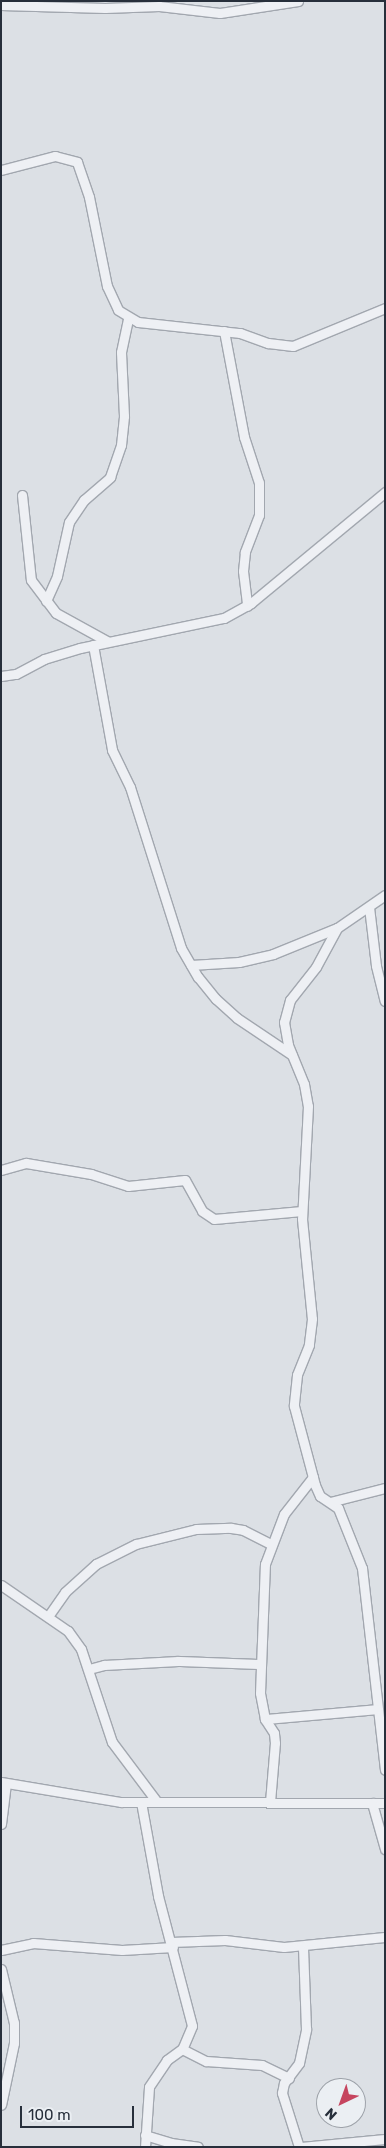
<!DOCTYPE html>
<style>
body{margin:0}
#map{position:relative;width:386px;height:2148px;overflow:hidden;background:#dce0e5;font-family:Rubik,sans-serif}
div>[style]{position:absolute}
[style*='--x']{left:calc(var(--x)*1px);top:calc(var(--y)*1px);width:calc(var(--w)*1px);rotate:calc(var(--a)*1deg)}
.roads{filter:drop-shadow(1px 0 #a2a7af) drop-shadow(-1px 0 #a2a7af) drop-shadow(0 1px #a2a7af) drop-shadow(0 -1px #a2a7af)}
.minor>*{height:9px;margin:-4.5px;padding:0 4.5px;transform-origin:4.5px;border-radius:4.5px;background:#eef0f4}
span{translate:-50% -50%;white-space:nowrap;text-align:center;line-height:1.15;-webkit-text-stroke:5px #ebeff3;paint-order:stroke}
.frame{position:absolute;inset:0;border:2px solid #272f3b;pointer-events:none}
.north{position:absolute;left:316px;top:2078px;width:50px;height:50px;box-sizing:border-box;background:#ebeff3;border:1px solid #9da2a9;border-radius:50%;rotate:222deg;font-size:14px;font-weight:700;line-height:20px;text-align:center;color:#272f3b}
.north::after{content:'';display:block;margin:auto;width:18px;height:22px;background:#c6455f;clip-path:polygon(50% 0,100% 100%,50% 72%,0 100%)}
.scale{position:absolute;left:20px;top:2106px;width:114px;height:22px;box-sizing:border-box;border:2px solid #272f3b;border-top:0;padding-left:6px;font-size:15px;line-height:18px;white-space:nowrap;color:#272f3b;-webkit-text-stroke:4px #ebeff3;paint-order:stroke}
</style>
<div id="map">
<div class="roads">
<div class="minor">
<div style="--x:1;--y:5;--w:104;--a:1.7"></div>
<div style="--x:105;--y:8;--w:54;--a:-2.1"></div>
<div style="--x:159;--y:6;--w:61;--a:6.5"></div>
<div style="--x:220;--y:13;--w:79;--a:-8.7"></div>
<div style="--x:1;--y:170;--w:56;--a:-14.5"></div>
<div style="--x:55;--y:156;--w:23;--a:15"></div>
<div style="--x:77;--y:162;--w:37;--a:71"></div>
<div style="--x:89;--y:197;--w:91;--a:78.6"></div>
<div style="--x:107;--y:286;--w:26;--a:65"></div>
<div style="--x:118;--y:310;--w:23;--a:31"></div>
<div style="--x:138;--y:322;--w:103;--a:6.2"></div>
<div style="--x:240;--y:333;--w:30;--a:20"></div>
<div style="--x:268;--y:343;--w:25;--a:7"></div>
<div style="--x:293;--y:346;--w:100;--a:-22.4"></div>
<div style="--x:224;--y:331;--w:108;--a:79.3"></div>
<div style="--x:244;--y:437;--w:48;--a:71.9"></div>
<div style="--x:259;--y:483;--w:32;--a:90"></div>
<div style="--x:259;--y:515;--w:40;--a:111"></div>
<div style="--x:245;--y:552;--w:19;--a:96"></div>
<div style="--x:243;--y:571;--w:35;--a:83"></div>
<div style="--x:22;--y:495;--w:85;--a:84"></div>
<div style="--x:31;--y:580;--w:41;--a:52.9"></div>
<div style="--x:56;--y:613;--w:58;--a:28.8"></div>
<div style="--x:46;--y:601;--w:27;--a:-66"></div>
<div style="--x:57;--y:576;--w:55;--a:-77.5"></div>
<div style="--x:69;--y:522;--w:27;--a:-56"></div>
<div style="--x:84;--y:500;--w:35;--a:-41"></div>
<div style="--x:110;--y:477;--w:34;--a:-71"></div>
<div style="--x:121;--y:445;--w:29;--a:-84"></div>
<div style="--x:124;--y:416;--w:64;--a:-92.7"></div>
<div style="--x:121;--y:352;--w:35;--a:-78"></div>
<div style="--x:93;--y:645;--w:107;--a:79.7"></div>
<div style="--x:112;--y:750;--w:41;--a:64.1"></div>
<div style="--x:130;--y:787;--w:169;--a:72.4"></div>
<div style="--x:181;--y:948;--w:34;--a:60"></div>
<div style="--x:198;--y:977;--w:28;--a:51"></div>
<div style="--x:216;--y:999;--w:28;--a:42"></div>
<div style="--x:237;--y:1018;--w:66;--a:33.9"></div>
<div style="--x:1;--y:676;--w:15;--a:-8"></div>
<div style="--x:16;--y:674;--w:32;--a:-28"></div>
<div style="--x:44;--y:659;--w:38;--a:-17"></div>
<div style="--x:80;--y:648;--w:147;--a:-11.8"></div>
<div style="--x:224;--y:618;--w:31;--a:-29"></div>
<div style="--x:251;--y:603;--w:174;--a:-39.6"></div>
<div style="--x:385;--y:895;--w:58;--a:145.5"></div>
<div style="--x:337;--y:928;--w:44;--a:118.3"></div>
<div style="--x:316;--y:967;--w:42;--a:128.2"></div>
<div style="--x:290;--y:1000;--w:23;--a:105"></div>
<div style="--x:284;--y:1022;--w:23;--a:80"></div>
<div style="--x:288;--y:1045;--w:42;--a:67.7"></div>
<div style="--x:304;--y:1084;--w:22;--a:80"></div>
<div style="--x:308;--y:1106;--w:113;--a:93"></div>
<div style="--x:302;--y:1219;--w:100;--a:84.3"></div>
<div style="--x:312;--y:1319;--w:26;--a:97"></div>
<div style="--x:309;--y:1345;--w:32;--a:112"></div>
<div style="--x:297;--y:1375;--w:31;--a:96"></div>
<div style="--x:294;--y:1406;--w:82;--a:75.1"></div>
<div style="--x:315;--y:1485;--w:12;--a:66"></div>
<div style="--x:320;--y:1496;--w:22;--a:34"></div>
<div style="--x:338;--y:1508;--w:65;--a:68.2"></div>
<div style="--x:362;--y:1568;--w:203;--a:83.5"></div>
<div style="--x:369;--y:907;--w:59;--a:83.2"></div>
<div style="--x:376;--y:966;--w:36;--a:76"></div>
<div style="--x:191;--y:965;--w:48;--a:-3.6"></div>
<div style="--x:239;--y:962;--w:35;--a:-13"></div>
<div style="--x:273;--y:954;--w:69;--a:-22.1"></div>
<div style="--x:1;--y:1170;--w:26;--a:-16"></div>
<div style="--x:26;--y:1163;--w:66;--a:9.6"></div>
<div style="--x:91;--y:1174;--w:39;--a:18"></div>
<div style="--x:128;--y:1186;--w:57;--a:-6"></div>
<div style="--x:185;--y:1180;--w:35;--a:61"></div>
<div style="--x:202;--y:1211;--w:14;--a:34"></div>
<div style="--x:214;--y:1219;--w:88;--a:-5.2"></div>
<div style="--x:330;--y:1502;--w:57;--a:-14.3"></div>
<div style="--x:1;--y:1585;--w:81;--a:34.5"></div>
<div style="--x:68;--y:1631;--w:22;--a:54"></div>
<div style="--x:81;--y:1649;--w:98;--a:71.6"></div>
<div style="--x:112;--y:1742;--w:75;--a:53.1"></div>
<div style="--x:49;--y:1615;--w:28;--a:-55"></div>
<div style="--x:65;--y:1592;--w:42;--a:-42.1"></div>
<div style="--x:96;--y:1564;--w:45;--a:-26.6"></div>
<div style="--x:136;--y:1544;--w:62;--a:-14"></div>
<div style="--x:196;--y:1529;--w:35;--a:-2"></div>
<div style="--x:231;--y:1528;--w:12;--a:9"></div>
<div style="--x:243;--y:1530;--w:31;--a:27"></div>
<div style="--x:89;--y:1669;--w:16;--a:-15"></div>
<div style="--x:104;--y:1665;--w:74;--a:-3.1"></div>
<div style="--x:178;--y:1661;--w:82;--a:2.1"></div>
<div style="--x:265;--y:1719;--w:112;--a:-5.1"></div>
<div style="--x:1;--y:1782;--w:122;--a:9.5"></div>
<div style="--x:121;--y:1802;--w:264;--a:0.2"></div>
<div style="--x:141;--y:1802;--w:96;--a:79.7"></div>
<div style="--x:158;--y:1896;--w:134;--a:75.3"></div>
<div style="--x:192;--y:2026;--w:25;--a:113"></div>
<div style="--x:182;--y:2049;--w:19;--a:144"></div>
<div style="--x:167;--y:2060;--w:32;--a:124"></div>
<div style="--x:149;--y:2087;--w:60;--a:93.8"></div>
<div style="--x:270;--y:1802;--w:59;--a:-85.2"></div>
<div style="--x:275;--y:1743;--w:10;--a:-96"></div>
<div style="--x:274;--y:1733;--w:17;--a:-123"></div>
<div style="--x:265;--y:1719;--w:26;--a:-101"></div>
<div style="--x:260;--y:1693;--w:129;--a:-87.8"></div>
<div style="--x:265;--y:1564;--w:53;--a:-69.2"></div>
<div style="--x:284;--y:1514;--w:47;--a:-51.9"></div>
<div style="--x:372;--y:1803;--w:48;--a:74.2"></div>
<div style="--x:1;--y:1824;--w:41;--a:-83"></div>
<div style="--x:171;--y:1942;--w:54;--a:-2.1"></div>
<div style="--x:225;--y:1940;--w:59;--a:6.8"></div>
<div style="--x:284;--y:1947;--w:101;--a:-5.7"></div>
<div style="--x:1;--y:1950;--w:33;--a:-12"></div>
<div style="--x:33;--y:1943;--w:89;--a:4.5"></div>
<div style="--x:122;--y:1950;--w:51;--a:-3.4"></div>
<div style="--x:1;--y:1969;--w:56;--a:76.5"></div>
<div style="--x:14;--y:2023;--w:20;--a:90"></div>
<div style="--x:14;--y:2043;--w:63;--a:101.8"></div>
<div style="--x:182;--y:2049;--w:27;--a:27"></div>
<div style="--x:206;--y:2061;--w:56;--a:4.1"></div>
<div style="--x:262;--y:2065;--w:30;--a:26"></div>
<div style="--x:145;--y:2135;--w:27;--a:17"></div>
<div style="--x:171;--y:2143;--w:27;--a:8"></div>
<div style="--x:299;--y:2147;--w:57;--a:-107.5"></div>
<div style="--x:282;--y:2093;--w:10;--a:-79"></div>
<div style="--x:284;--y:2083;--w:25;--a:-53"></div>
<div style="--x:299;--y:2063;--w:35;--a:-78"></div>
<div style="--x:306;--y:2029;--w:83;--a:-92.1"></div>
<div style="--x:301;--y:2147;--w:84;--a:-5.4"></div>
</div>
</div>
<div class="frame"></div>
<div class="north">N</div>
<div class="scale">100 m</div>
</div>
